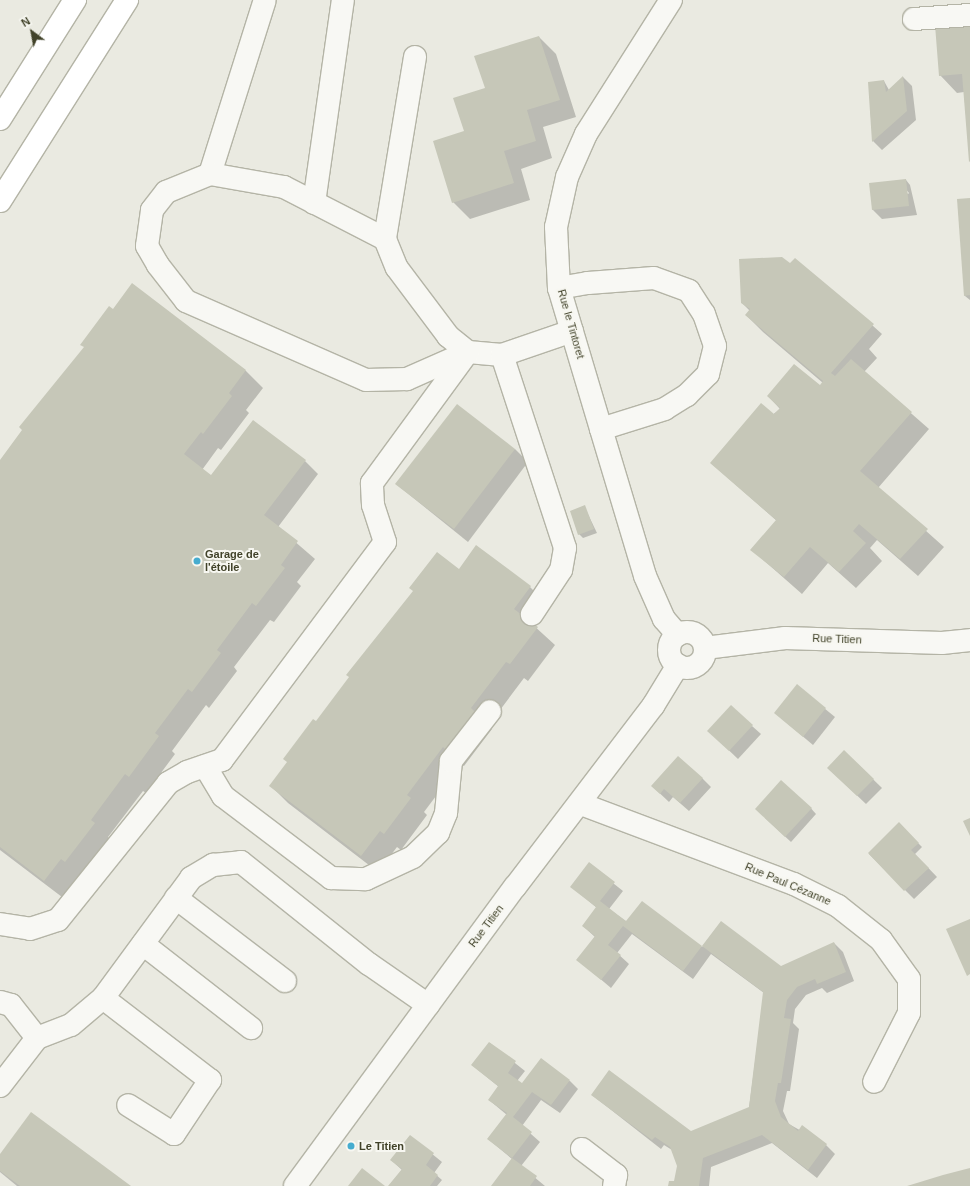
<!DOCTYPE html>
<meta charset="utf-8">
<style>
body{margin:0}
#map{position:relative;width:970px;height:1186px;overflow:hidden;background:#eaeae1;font-family:Arial,sans-serif}
div>[style]{position:absolute}
[style*='--x']{left:calc(var(--x)*1px);top:calc(var(--y)*1px);width:calc(var(--w)*1px);rotate:calc(var(--a)*1deg)}
.shadow>*{inset:0;background:#0003}
.building>*{inset:0;background:#c6c7b8}
.roads{filter:drop-shadow(1px 0 #b4b4a6) drop-shadow(-1px 0 #b4b4a6) drop-shadow(0 1px #b4b4a6) drop-shadow(0 -1px #b4b4a6)}
.minor>*{height:22px;margin:-11px;padding:0 11px;transform-origin:11px;border-radius:11px;background:#f8f8f4}
.minor>.ring{margin:-11px;padding:0;box-sizing:content-box;background:none;border:22px solid #f8f8f4;border-radius:50%}
.highway>*{height:22px;margin:-11px;padding:0 11px;transform-origin:11px;border-radius:11px;background:#fff}
.dots>*{width:11px;height:11px;translate:-50% -50%;box-sizing:border-box;border:2px solid #f7f7f1;border-radius:50%}
span{translate:-50% -50%;white-space:nowrap;text-align:center;line-height:1.15;-webkit-text-stroke:4px #f7f7f1;paint-order:stroke}
.street-label{font-size:11px;color:#414229}
.poi-label{font-size:11px;color:#414229;font-weight:700}
.left{translate:0 -50%;text-align:left}
.north{position:absolute;left:12px;top:12px;width:40px;height:40px;-webkit-text-stroke:3px #f7f7f1;paint-order:stroke;rotate:328deg;font-size:11px;font-weight:700;line-height:16px;text-align:center;color:#414229}
.north::after{content:'';display:block;margin:auto;width:14px;height:18px;background:#414229;clip-path:polygon(50% 0,100% 100%,50% 72%,0 100%)}
</style>
<div id="map">
<div class="shadow">
<div style="clip-path:polygon(970px 24px,970px 163px,964px 92px,957px 93px,940px 75px)"></div>
<div style="clip-path:polygon(539px 37px,556px 54px,576px 117px,543px 127px,552px 158px,521px 169px,530px 200px,470px 219px,453px 202px,465px 132px,486px 89px)"></div>
<div style="clip-path:polygon(903px 77px,912px 86px,916px 120px,882px 150px,873px 141px,870px 107px,884px 81px,889px 90px)"></div>
<div style="clip-path:polygon(evenodd,906px 180px,910px 185px,917px 215px,882px 219px,873px 210px,870px 184px,906px 180px,897px 184px,903px 186px,909px 193px,908px 194px,897px 184px)"></div>
<div style="clip-path:polygon(970px 198px,970px 300px,965px 296px)"></div>
<div style="clip-path:polygon(132px 285px,246px 371px,263px 388px,246px 410px,249px 413px,221px 450px,218px 448px,202px 470px,211px 477px,305px 461px,318px 474px,278px 527px,315px 559px,297px 582px,301px 586px,274px 622px,270px 620px,234px 667px,237px 671px,209px 708px,206px 705px,172px 751px,175px 754px,146px 793px,143px 791px,108px 837px,112px 841px,83px 879px,79px 875px,62px 897px,0 850px,0 461px)"></div>
<div style="clip-path:polygon(844px 300px,882px 334px,869px 349px,877px 358px,864px 372px,929px 429px,878px 488px,944px 547px,918px 576px,877px 540px,870px 548px,882px 561px,856px 588px,828px 563px,802px 594px,752px 550px,777px 521px,711px 463px,780px 409px,768px 396px,820px 387px,823px 383px,763px 332px,746px 315px,750px 311px,742px 303px)"></div>
<div style="clip-path:polygon(515px 449px,528px 462px,468px 542px,396px 484px)"></div>
<div style="clip-path:polygon(584px 506px,597px 533px,583px 538px,579px 534px)"></div>
<div style="clip-path:polygon(459px 570px,530px 587px,547px 604px,532px 624px,555px 645px,528px 681px,524px 678px,488px 726px,492px 729px,464px 766px,460px 764px,424px 812px,427px 815px,401px 850px,397px 847px,378px 872px,288px 803px,271px 786px,316px 723px)"></div>
<div style="clip-path:polygon(797px 686px,835px 717px,813px 745px,775px 713px)"></div>
<div style="clip-path:polygon(752px 726px,761px 734px,738px 759px,718px 740px)"></div>
<div style="clip-path:polygon(844px 751px,882px 788px,866px 804px,828px 768px)"></div>
<div style="clip-path:polygon(702px 778px,711px 787px,689px 811px,673px 797px,669px 802px,652px 786px)"></div>
<div style="clip-path:polygon(808px 805px,816px 814px,791px 842px,765px 818px)"></div>
<div style="clip-path:polygon(899px 824px,922px 847px,915px 854px,937px 877px,914px 899px,869px 854px)"></div>
<div style="clip-path:polygon(589px 864px,623px 891px,609px 909px,627px 922px,642px 902px,702px 947px,721px 922px,781px 967px,834px 943px,843px 952px,854px 981px,827px 993px,822px 988px,806px 995px,795px 1009px,793px 1023px,799px 1029px,790px 1091px,787px 1091px,783px 1111px,789px 1124px,826px 1145px,835px 1154px,817px 1178px,772px 1143px,711px 1167px,709px 1186px,669px 1186px,675px 1182px,678px 1166px,672px 1150px,664px 1145px,661px 1149px,592px 1095px,691px 1132px,749px 1108px,764px 993px,711px 954px,693px 979px,632px 934px,617px 953px,629px 964px,611px 988px,578px 960px,595px 937px,583px 926px,597px 908px,572px 887px)"></div>
<div style="clip-path:polygon(490px 1043px,525px 1071px,517px 1081px,522px 1085px,570px 1081px,578px 1089px,560px 1113px,541px 1100px,522px 1126px,540px 1142px,521px 1166px,545px 1186px,492px 1186px,512px 1159px,488px 1139px,507px 1115px,489px 1100px,499px 1087px,472px 1065px)"></div>
<div style="clip-path:polygon(410px 1136px,442px 1162px,434px 1173px,442px 1180px,437px 1186px,390px 1186px,402px 1170px,391px 1160px)"></div>
<div style="clip-path:polygon(0 1156px,129px 1186px,17px 1186px,0 1172px)"></div>
</div>
<div class="building">
<div style="clip-path:polygon(970px 23px,970px 161px,969px 162px,962px 74px,939px 76px,935px 25px)"></div>
<div style="clip-path:polygon(539px 36px,560px 100px,527px 110px,536px 141px,504px 151px,514px 183px,452px 203px,433px 141px,464px 131px,453px 98px,485px 88px,474px 56px)"></div>
<div style="clip-path:polygon(903px 76px,907px 111px,872px 142px,868px 82px,884px 80px,886px 92px)"></div>
<div style="clip-path:polygon(906px 179px,909px 206px,872px 210px,869px 183px)"></div>
<div style="clip-path:polygon(970px 198px,970px 295px,964px 296px,957px 199px)"></div>
<div style="clip-path:polygon(782px 257px,790px 263px,795px 258px,874px 324px,831px 373px,835px 376px,851px 359px,912px 412px,860px 471px,928px 529px,900px 559px,859px 524px,853px 531px,866px 543px,839px 572px,810px 547px,784px 577px,750px 550px,776px 520px,710px 463px,761px 403px,774px 414px,780px 408px,767px 396px,794px 364px,820px 385px,823px 381px,745px 315px,750px 309px,741px 303px,739px 259px)"></div>
<div style="clip-path:polygon(132px 283px,246px 370px,229px 393px,232px 396px,203px 434px,201px 432px,184px 454px,211px 475px,253px 420px,306px 460px,264px 515px,298px 541px,281px 565px,285px 568px,256px 606px,252px 603px,217px 650px,221px 653px,192px 692px,188px 689px,155px 733px,159px 736px,129px 777px,125px 774px,91px 820px,95px 823px,65px 862px,61px 859px,44px 881px,0 847px,0 460px,22px 430px,19px 427px,84px 347px,80px 345px,109px 306px,113px 309px)"></div>
<div style="clip-path:polygon(457px 404px,515px 449px,454px 529px,395px 484px)"></div>
<div style="clip-path:polygon(585px 505px,594px 529px,578px 535px,570px 511px)"></div>
<div style="clip-path:polygon(476px 545px,531px 586px,514px 609px,538px 627px,510px 664px,506px 662px,471px 708px,475px 712px,446px 750px,443px 747px,407px 795px,411px 798px,384px 834px,380px 831px,361px 856px,269px 786px,287px 762px,283px 759px,313px 719px,316px 721px,349px 677px,346px 675px,413px 591px,409px 588px,437px 552px,459px 569px)"></div>
<div style="clip-path:polygon(797px 684px,826px 708px,803px 737px,774px 713px)"></div>
<div style="clip-path:polygon(731px 705px,753px 725px,729px 751px,707px 731px)"></div>
<div style="clip-path:polygon(844px 750px,874px 779px,857px 796px,827px 768px)"></div>
<div style="clip-path:polygon(678px 756px,703px 778px,680px 803px,664px 789px,660px 794px,651px 786px)"></div>
<div style="clip-path:polygon(781px 780px,812px 808px,785px 837px,755px 809px)"></div>
<div style="clip-path:polygon(970px 818px,970px 836px,963px 821px)"></div>
<div style="clip-path:polygon(899px 822px,919px 843px,911px 850px,929px 868px,904px 891px,868px 853px)"></div>
<div style="clip-path:polygon(589px 862px,615px 882px,600px 901px,618px 915px,626px 921px,642px 901px,702px 946px,683px 971px,623px 926px,608px 945px,621px 955px,601px 980px,576px 960px,595px 936px,582px 926px,596px 907px,570px 887px)"></div>
<div style="clip-path:polygon(970px 919px,970px 974px,967px 976px,946px 929px)"></div>
<div style="clip-path:polygon(721px 921px,781px 966px,834px 942px,846px 972px,817px 984px,815px 979px,797px 987px,787px 1000px,784px 1018px,791px 1019px,781px 1083px,778px 1083px,775px 1101px,781px 1117px,798px 1131px,802px 1125px,827px 1144px,808px 1170px,762px 1135px,703px 1158px,699px 1186px,668px 1186px,669px 1181px,674px 1181px,677px 1166px,670px 1147px,655px 1137px,652px 1140px,591px 1095px,609px 1070px,691px 1131px,749px 1107px,763px 992px,702px 946px)"></div>
<div style="clip-path:polygon(489px 1042px,516px 1061px,508px 1073px,522px 1083px,541px 1058px,570px 1080px,551px 1105px,532px 1092px,513px 1117px,532px 1132px,512px 1158px,487px 1139px,507px 1113px,488px 1100px,498px 1086px,471px 1065px)"></div>
<div style="clip-path:polygon(31px 1112px,131px 1186px,20px 1186px,0 1171px,0 1154px)"></div>
<div style="clip-path:polygon(410px 1135px,434px 1153px,426px 1165px,438px 1175px,430px 1186px,388px 1186px,402px 1169px,390px 1160px)"></div>
<div style="clip-path:polygon(512px 1158px,537px 1176px,530px 1186px,491px 1186px)"></div>
<div style="clip-path:polygon(362px 1168px,385px 1186px,348px 1186px)"></div>
<div style="clip-path:polygon(970px 1168px,970px 1186px,907px 1186px,943px 1175px)"></div>
</div>
<div class="roads">
<div class="minor">
<div style="--x:671;--y:0;--w:159;--a:122.4"></div>
<div style="--x:586;--y:134;--w:47;--a:113.8"></div>
<div style="--x:567;--y:177;--w:51;--a:102.4"></div>
<div style="--x:556;--y:227;--w:61;--a:87.2"></div>
<div style="--x:559;--y:288;--w:147;--a:73.4"></div>
<div style="--x:601;--y:429;--w:153;--a:73.3"></div>
<div style="--x:645;--y:576;--w:47;--a:66.2"></div>
<div style="--x:664;--y:619;--w:21;--a:49"></div>
<div style="--x:914;--y:19;--w:56;--a:-4.1"></div>
<div style="--x:415;--y:57;--w:184;--a:99.4"></div>
<div style="--x:385;--y:239;--w:31;--a:68"></div>
<div style="--x:397;--y:268;--w:85;--a:53.1"></div>
<div style="--x:448;--y:336;--w:26;--a:39"></div>
<div style="--x:468;--y:352;--w:34;--a:5"></div>
<div style="--x:502;--y:355;--w:74;--a:-18.9"></div>
<div style="--x:210;--y:174;--w:182;--a:-72.5"></div>
<div style="--x:314;--y:203;--w:205;--a:-81.9"></div>
<div style="--x:559;--y:288;--w:29;--a:-10"></div>
<div style="--x:588;--y:283;--w:66;--a:-4.3"></div>
<div style="--x:654;--y:278;--w:37;--a:20"></div>
<div style="--x:689;--y:291;--w:27;--a:57"></div>
<div style="--x:704;--y:314;--w:34;--a:71"></div>
<div style="--x:715;--y:346;--w:29;--a:104"></div>
<div style="--x:708;--y:374;--w:30;--a:135"></div>
<div style="--x:687;--y:395;--w:26;--a:148"></div>
<div style="--x:665;--y:409;--w:67;--a:162.6"></div>
<div style="--x:502;--y:355;--w:203;--a:71.9"></div>
<div style="--x:565;--y:548;--w:22;--a:100"></div>
<div style="--x:561;--y:570;--w:53;--a:123.4"></div>
<div class="ring" style="left:669px;top:632px;width:14px;height:14px"></div>
<div style="--x:705;--y:648;--w:81;--a:-7.1"></div>
<div style="--x:785;--y:638;--w:157;--a:1.8"></div>
<div style="--x:942;--y:643;--w:28;--a:-6"></div>
<div style="--x:205;--y:766;--w:35;--a:59"></div>
<div style="--x:223;--y:796;--w:136;--a:37.2"></div>
<div style="--x:331;--y:878;--w:35;--a:2"></div>
<div style="--x:366;--y:879;--w:52;--a:-25.1"></div>
<div style="--x:413;--y:857;--w:35;--a:-44"></div>
<div style="--x:438;--y:833;--w:22;--a:-68"></div>
<div style="--x:446;--y:813;--w:52;--a:-84.5"></div>
<div style="--x:451;--y:761;--w:63;--a:-52"></div>
<div style="--x:581;--y:804;--w:228;--a:20.6"></div>
<div style="--x:794;--y:884;--w:49;--a:26.6"></div>
<div style="--x:838;--y:906;--w:55;--a:38.3"></div>
<div style="--x:881;--y:940;--w:48;--a:54.3"></div>
<div style="--x:909;--y:979;--w:34;--a:90"></div>
<div style="--x:909;--y:1013;--w:77;--a:116.9"></div>
<div style="--x:176;--y:898;--w:137;--a:37.3"></div>
<div style="--x:0;--y:924;--w:30;--a:9"></div>
<div style="--x:30;--y:929;--w:29;--a:-18"></div>
<div style="--x:58;--y:920;--w:176;--a:-51.2"></div>
<div style="--x:168;--y:783;--w:22;--a:-30"></div>
<div style="--x:187;--y:772;--w:37;--a:-19"></div>
<div style="--x:222;--y:760;--w:272;--a:-53.2"></div>
<div style="--x:385;--y:542;--w:39;--a:-108"></div>
<div style="--x:373;--y:505;--w:22;--a:-93"></div>
<div style="--x:372;--y:483;--w:162;--a:-53.8"></div>
<div style="--x:468;--y:352;--w:67;--a:156.1"></div>
<div style="--x:407;--y:379;--w:41;--a:178.6"></div>
<div style="--x:366;--y:380;--w:197;--a:-156.3"></div>
<div style="--x:186;--y:301;--w:46;--a:-127.9"></div>
<div style="--x:158;--y:265;--w:22;--a:-120"></div>
<div style="--x:147;--y:246;--w:36;--a:-82"></div>
<div style="--x:152;--y:210;--w:23;--a:-52"></div>
<div style="--x:166;--y:192;--w:48;--a:-22.2"></div>
<div style="--x:210;--y:174;--w:75;--a:10"></div>
<div style="--x:284;--y:187;--w:114;--a:27.2"></div>
<div style="--x:143;--y:944;--w:137;--a:37.9"></div>
<div style="--x:103;--y:998;--w:135;--a:37.5"></div>
<div style="--x:210;--y:1080;--w:65;--a:123.7"></div>
<div style="--x:174;--y:1134;--w:54;--a:-147.8"></div>
<div style="--x:0;--y:1002;--w:11;--a:15"></div>
<div style="--x:11;--y:1005;--w:42;--a:51.8"></div>
<div style="--x:0;--y:1086;--w:61;--a:-52.4"></div>
<div style="--x:37;--y:1038;--w:36;--a:-21"></div>
<div style="--x:71;--y:1025;--w:42;--a:-40.2"></div>
<div style="--x:103;--y:998;--w:149;--a:-53.7"></div>
<div style="--x:191;--y:878;--w:26;--a:-31"></div>
<div style="--x:213;--y:865;--w:28;--a:-6"></div>
<div style="--x:241;--y:862;--w:164;--a:38.6"></div>
<div style="--x:369;--y:964;--w:72;--a:34.8"></div>
<div style="--x:582;--y:1149;--w:43;--a:37.4"></div>
<div style="--x:616;--y:1175;--w:11;--a:100"></div>
<div style="--x:295;--y:1186;--w:371;--a:-53.7"></div>
<div style="--x:515;--y:887;--w:228;--a:-52.7"></div>
<div style="--x:653;--y:706;--w:48;--a:-58.6"></div>
</div>
<div class="highway">
<div style="--x:0;--y:119;--w:141;--a:-57.8"></div>
<div style="--x:0;--y:201;--w:238;--a:-57.7"></div>
</div>
</div>
<div class="dots">
<div style="left:197px;top:561px;background:#46accf"></div>
<div style="left:351px;top:1146px;background:#46accf"></div>
</div>
<div class="street-label">
<span style="left:571px;top:324px;rotate:74deg">Rue le Tintoret</span>
<span style="left:837px;top:639px;rotate:2deg">Rue Titien</span>
<span style="left:788px;top:884px;rotate:23deg">Rue Paul Cézanne</span>
<span style="left:486px;top:926px;rotate:-53deg">Rue Titien</span>
</div>
<div class="poi-label">
<span class="left" style="left:205px;top:561px">Garage de<br>l'étoile</span>
<span class="left" style="left:359px;top:1146px">Le Titien</span>
</div>
<div class="north">N</div>
</div>
